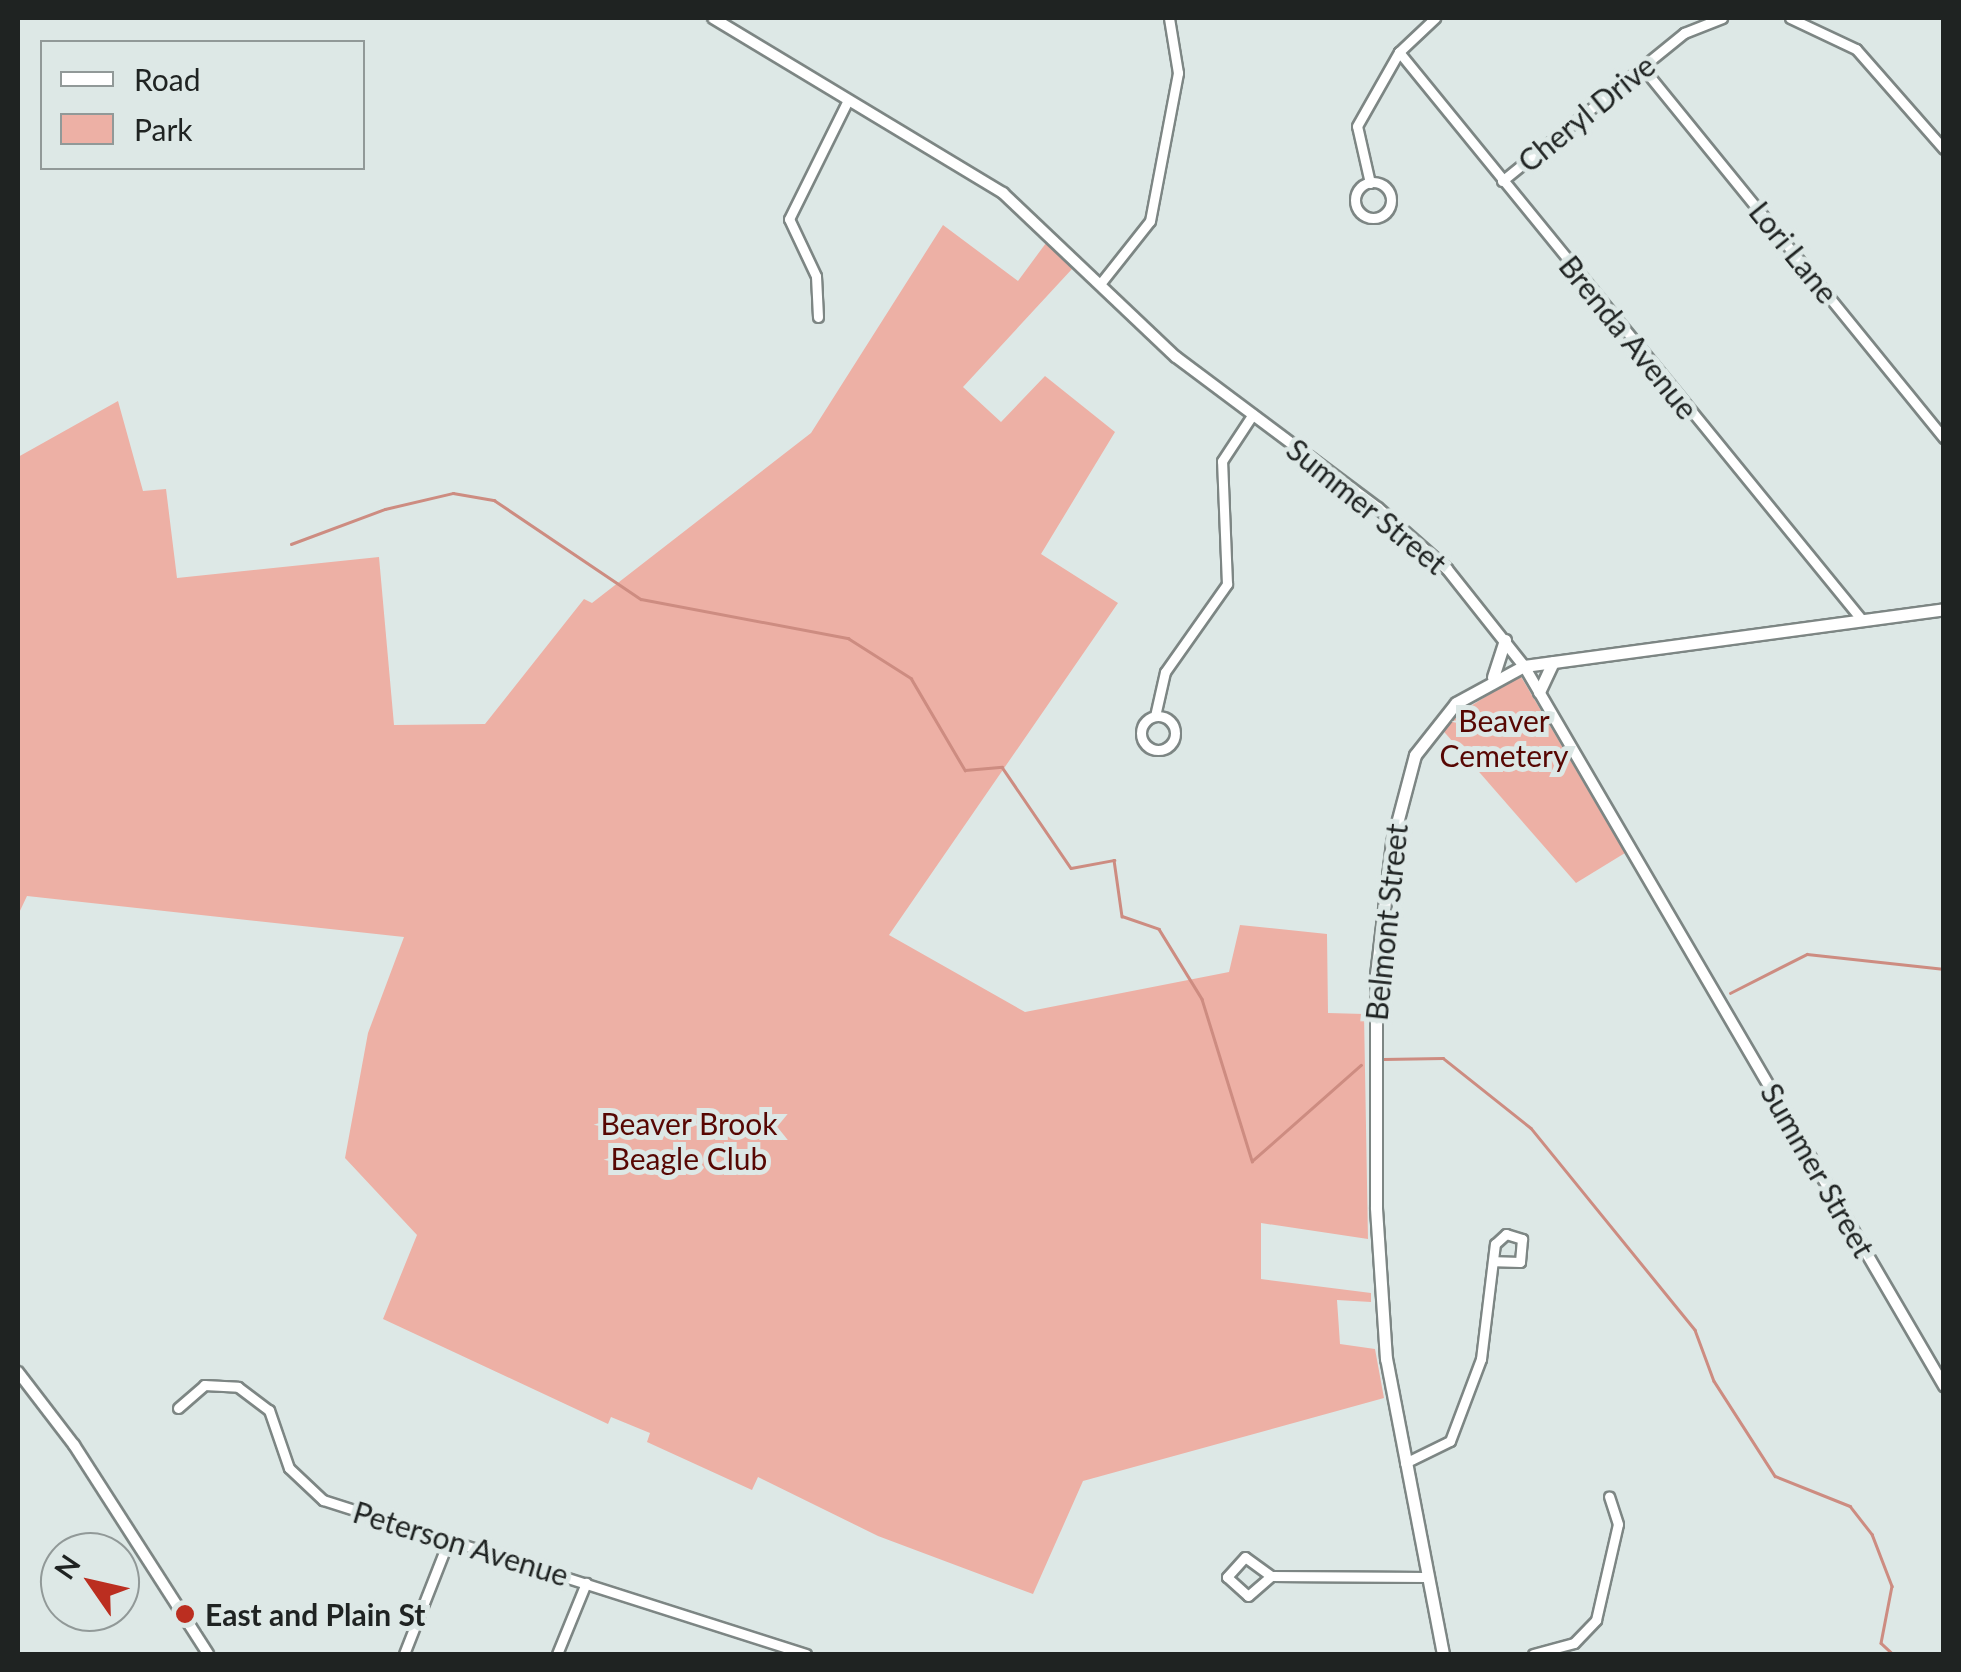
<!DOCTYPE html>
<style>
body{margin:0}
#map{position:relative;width:1961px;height:1672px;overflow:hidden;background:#dde8e6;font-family:Lato,sans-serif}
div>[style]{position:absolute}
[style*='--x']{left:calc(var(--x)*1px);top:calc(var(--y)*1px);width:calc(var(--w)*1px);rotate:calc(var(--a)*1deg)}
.green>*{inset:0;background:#edb0a5}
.stream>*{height:2.5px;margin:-1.25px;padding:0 1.25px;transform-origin:1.25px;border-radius:1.25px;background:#cd8c81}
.roads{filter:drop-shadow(2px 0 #7d8684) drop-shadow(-2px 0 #7d8684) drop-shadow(0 2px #7d8684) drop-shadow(0 -2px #7d8684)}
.minor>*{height:9px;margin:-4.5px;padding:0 4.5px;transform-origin:4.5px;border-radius:4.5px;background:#fff}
.minor>.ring{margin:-4.5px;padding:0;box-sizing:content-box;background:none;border:9px solid #fff;border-radius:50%}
.tertiary>*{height:10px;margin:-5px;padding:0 5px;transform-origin:5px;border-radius:5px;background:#fff}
.secondary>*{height:11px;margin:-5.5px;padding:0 5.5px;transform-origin:5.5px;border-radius:5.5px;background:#fff}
.dots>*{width:28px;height:28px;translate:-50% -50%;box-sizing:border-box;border:5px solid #dde8e6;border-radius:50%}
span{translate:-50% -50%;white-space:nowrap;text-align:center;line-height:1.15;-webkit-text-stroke:10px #dde8e6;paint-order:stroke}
.street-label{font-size:30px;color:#1f2322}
.park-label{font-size:30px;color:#570703}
.poi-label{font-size:30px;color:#1f2322;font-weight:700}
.left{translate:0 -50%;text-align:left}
.frame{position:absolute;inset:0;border:20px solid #1f2322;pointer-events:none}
.legend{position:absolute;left:40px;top:40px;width:325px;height:130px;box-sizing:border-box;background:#dde8e6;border:2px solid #919998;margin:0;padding:12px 18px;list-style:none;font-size:30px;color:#1f2322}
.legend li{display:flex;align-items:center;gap:20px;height:50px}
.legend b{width:50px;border:2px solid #919998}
.north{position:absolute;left:40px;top:1532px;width:100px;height:100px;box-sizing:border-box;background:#dde8e6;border:2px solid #919998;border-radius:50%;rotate:304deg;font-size:28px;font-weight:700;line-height:40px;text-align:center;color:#1f2322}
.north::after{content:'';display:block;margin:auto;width:35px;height:45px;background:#bb2e20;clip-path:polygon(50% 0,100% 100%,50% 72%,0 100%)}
</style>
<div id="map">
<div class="green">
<div style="clip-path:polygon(943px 225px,1018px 281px,1046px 243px,1072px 269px,963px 387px,1001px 422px,1045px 376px,1115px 432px,1041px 554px,1118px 603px,889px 935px,1025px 1012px,1229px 972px,1240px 925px,1327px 934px,1328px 1013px,1364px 1014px,1368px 1239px,1261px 1223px,1261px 1279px,1371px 1293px,1371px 1302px,1337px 1300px,1340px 1344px,1375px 1349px,1384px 1398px,1083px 1481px,1033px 1594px,878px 1536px,758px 1477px,752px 1490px,647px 1442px,650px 1433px,611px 1417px,608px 1424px,383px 1319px,417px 1235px,345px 1158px,368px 1033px,404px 937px,27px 896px,18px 915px,18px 457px,118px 401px,143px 491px,166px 489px,177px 578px,379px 557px,394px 725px,485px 724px,584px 599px,592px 603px,811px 433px)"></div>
<div style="clip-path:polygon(1520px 675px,1625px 853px,1576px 883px,1439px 726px)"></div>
</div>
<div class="stream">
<div style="--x:291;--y:544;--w:100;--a:-20.4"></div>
<div style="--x:385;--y:509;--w:70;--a:-13.2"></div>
<div style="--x:453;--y:493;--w:42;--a:9.7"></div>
<div style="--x:494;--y:500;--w:177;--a:34"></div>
<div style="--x:641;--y:599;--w:211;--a:10.7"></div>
<div style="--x:848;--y:638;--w:75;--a:32.4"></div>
<div style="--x:911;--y:678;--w:107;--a:59.6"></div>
<div style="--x:965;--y:770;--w:37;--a:-5"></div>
<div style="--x:1002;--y:767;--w:122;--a:55.7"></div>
<div style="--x:1071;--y:868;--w:44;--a:-10.5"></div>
<div style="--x:1114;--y:860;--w:57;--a:81.9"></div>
<div style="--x:1122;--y:916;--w:39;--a:19"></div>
<div style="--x:1159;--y:929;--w:82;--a:58.4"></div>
<div style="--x:1202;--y:999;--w:170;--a:72.8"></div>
<div style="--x:1252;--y:1161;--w:145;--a:-41.4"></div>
<div style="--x:1730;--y:993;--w:86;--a:-26.9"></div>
<div style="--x:1807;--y:954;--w:138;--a:6.2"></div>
<div style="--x:1383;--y:1059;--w:60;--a:-1"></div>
<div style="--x:1443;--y:1058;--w:112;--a:38.5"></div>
<div style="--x:1531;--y:1128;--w:260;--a:50.9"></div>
<div style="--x:1695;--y:1330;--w:54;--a:69.6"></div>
<div style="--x:1714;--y:1381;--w:113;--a:57.3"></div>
<div style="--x:1775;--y:1476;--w:81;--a:21.8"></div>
<div style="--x:1850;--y:1506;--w:36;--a:52"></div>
<div style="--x:1872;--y:1534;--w:56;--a:69"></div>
<div style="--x:1892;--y:1586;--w:58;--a:100.9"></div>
<div style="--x:1881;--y:1643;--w:16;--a:43"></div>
</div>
<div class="roads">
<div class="minor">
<div style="--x:1790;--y:18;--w:73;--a:25.2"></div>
<div style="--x:1856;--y:49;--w:133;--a:48.7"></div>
<div style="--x:1399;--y:52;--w:733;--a:50.82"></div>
<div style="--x:1643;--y:68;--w:477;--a:50.9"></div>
<div style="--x:1502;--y:181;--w:235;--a:-39.1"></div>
<div style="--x:1684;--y:33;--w:41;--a:-21.5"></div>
<div class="ring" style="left:1355px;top:182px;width:27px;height:27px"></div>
<div style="--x:1370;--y:183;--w:58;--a:-102.8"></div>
<div style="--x:1357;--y:126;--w:85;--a:-60.4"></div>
<div style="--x:1399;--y:52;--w:50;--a:-43.4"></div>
<div style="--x:1100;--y:284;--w:80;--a:-51.6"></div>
<div style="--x:1150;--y:221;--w:151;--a:-79.3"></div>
<div style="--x:1178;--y:73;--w:56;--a:-99.3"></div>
<div style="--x:818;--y:317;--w:41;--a:-92.8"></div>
<div style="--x:816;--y:276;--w:63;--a:-115.3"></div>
<div style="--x:789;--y:219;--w:133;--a:-63.6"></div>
<div style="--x:1155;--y:716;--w:45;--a:-77.2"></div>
<div style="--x:1165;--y:672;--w:108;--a:-54.8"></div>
<div style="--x:1227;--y:584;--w:123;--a:-92.3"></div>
<div style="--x:1222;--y:461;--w:56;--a:-56.6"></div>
<div class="ring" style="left:1141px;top:716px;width:25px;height:25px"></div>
<div style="--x:178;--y:1408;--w:35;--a:-41"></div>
<div style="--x:204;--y:1385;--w:34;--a:3"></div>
<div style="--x:238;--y:1387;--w:39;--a:37"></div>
<div style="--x:269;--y:1410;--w:61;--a:71"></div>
<div style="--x:289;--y:1468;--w:47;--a:43.3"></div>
<div style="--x:323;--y:1500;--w:507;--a:17.68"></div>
<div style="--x:1405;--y:1463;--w:50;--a:-26.1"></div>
<div style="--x:1450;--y:1441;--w:88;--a:-69.3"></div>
<div style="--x:1481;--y:1359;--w:116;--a:-83.1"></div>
<div style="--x:1495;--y:1244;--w:15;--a:-42"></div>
<div style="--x:1506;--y:1234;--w:17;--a:17"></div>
<div style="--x:1522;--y:1239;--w:23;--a:95"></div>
<div style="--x:1520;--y:1262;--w:24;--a:-178"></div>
<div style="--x:1271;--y:1576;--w:32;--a:-144"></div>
<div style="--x:1245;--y:1557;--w:27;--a:132"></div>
<div style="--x:1227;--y:1577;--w:28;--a:42"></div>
<div style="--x:1248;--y:1596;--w:30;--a:-41"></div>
<div style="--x:1271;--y:1576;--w:156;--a:0.4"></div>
<div style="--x:404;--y:1654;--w:120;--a:-68.6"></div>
<div style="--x:557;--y:1654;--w:77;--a:-67.8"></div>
<div style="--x:1533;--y:1654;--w:42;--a:-15"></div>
<div style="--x:1574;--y:1643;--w:32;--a:-46"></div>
<div style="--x:1596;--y:1620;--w:98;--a:-77.1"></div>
<div style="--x:1618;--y:1524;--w:29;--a:-108"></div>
</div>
<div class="tertiary">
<div style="--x:713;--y:18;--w:339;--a:31.1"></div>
<div style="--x:1003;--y:193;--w:238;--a:43.5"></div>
<div style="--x:1176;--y:357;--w:252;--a:36.8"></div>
<div style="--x:1378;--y:508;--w:92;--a:41.5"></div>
<div style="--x:1447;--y:569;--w:124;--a:51.6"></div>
<div style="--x:1524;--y:666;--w:834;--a:59.74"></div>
<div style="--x:18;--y:1372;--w:92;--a:52.5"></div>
<div style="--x:74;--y:1445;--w:248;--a:57.3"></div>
</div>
<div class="secondary">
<div style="--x:1493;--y:677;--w:39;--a:-72"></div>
<div style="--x:1539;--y:692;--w:33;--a:-65"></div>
<div style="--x:1443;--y:1654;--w:300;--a:-100.9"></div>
<div style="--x:1386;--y:1359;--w:152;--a:-93.8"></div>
<div style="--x:1376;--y:1207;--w:232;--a:-90"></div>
<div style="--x:1376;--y:975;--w:134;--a:-83.1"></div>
<div style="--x:1392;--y:842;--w:90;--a:-75.2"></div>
<div style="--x:1415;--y:755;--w:66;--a:-51.7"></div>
<div style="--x:1456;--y:703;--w:77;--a:-28.6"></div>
<div style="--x:1524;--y:666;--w:424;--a:-7.7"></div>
</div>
</div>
<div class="dots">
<div style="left:185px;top:1614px;background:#bb2e20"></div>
</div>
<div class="street-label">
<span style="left:1586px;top:113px;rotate:-39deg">Cheryl Drive</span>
<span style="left:1794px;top:252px;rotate:51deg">Lori Lane</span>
<span style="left:1629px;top:337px;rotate:51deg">Brenda Avenue</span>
<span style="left:1367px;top:506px;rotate:39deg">Summer Street</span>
<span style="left:1386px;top:922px;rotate:-84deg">Belmont Street</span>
<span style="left:1818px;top:1170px;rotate:60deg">Summer Street</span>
<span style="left:461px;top:1543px;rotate:17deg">Peterson Avenue</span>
</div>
<div class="park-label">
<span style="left:1504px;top:737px">Beaver<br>Cemetery</span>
<span style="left:689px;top:1140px">Beaver Brook<br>Beagle Club</span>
</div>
<div class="poi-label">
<span class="left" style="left:205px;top:1614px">East and Plain St</span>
</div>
<div class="frame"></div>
<ul class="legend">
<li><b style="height:12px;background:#fff"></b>Road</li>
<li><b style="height:28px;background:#edb0a5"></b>Park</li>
</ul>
<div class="north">N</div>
</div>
